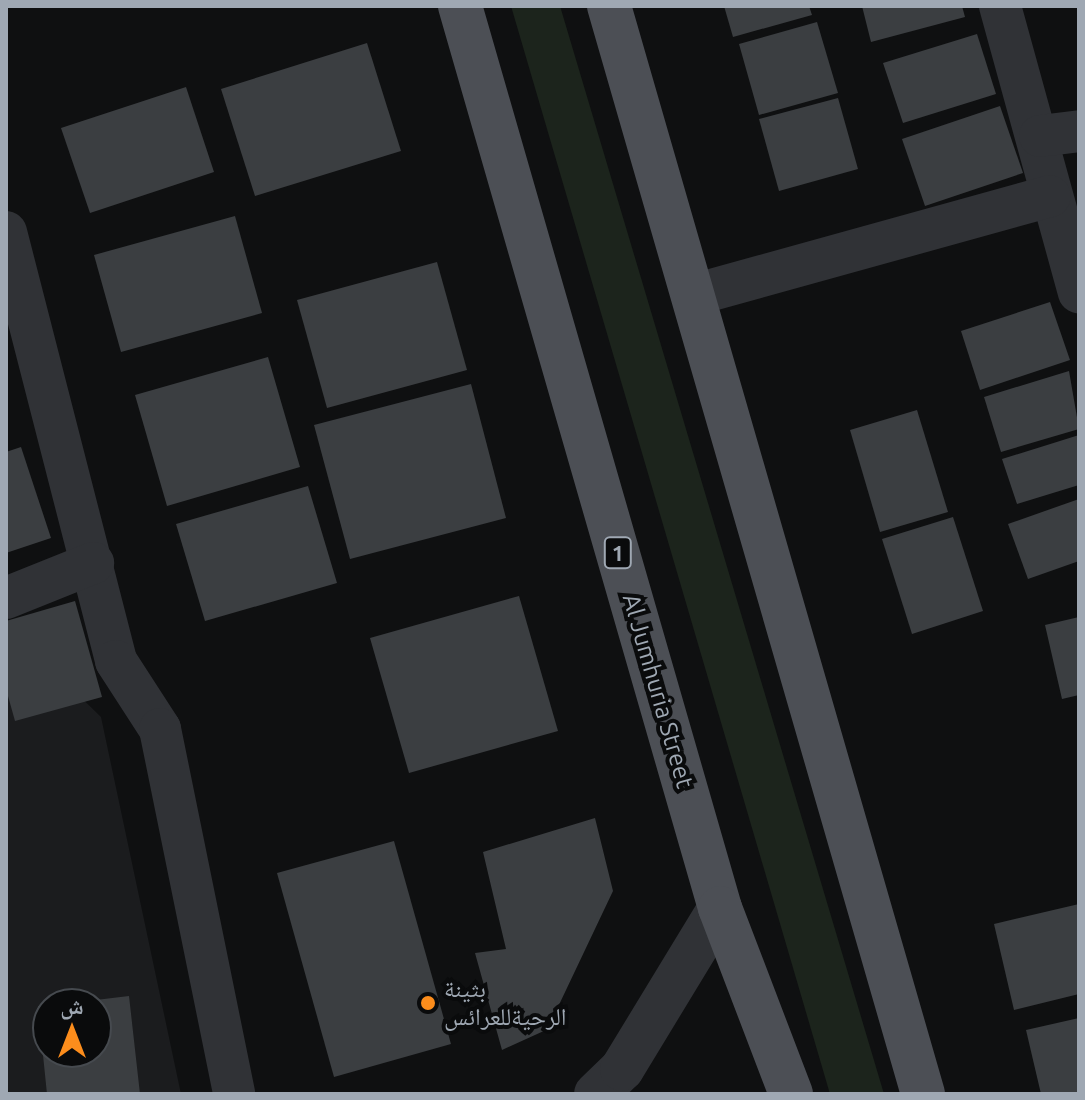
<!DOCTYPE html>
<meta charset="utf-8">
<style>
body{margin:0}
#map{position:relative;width:1085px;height:1100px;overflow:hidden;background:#0f1011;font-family:Ubuntu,"Noto Naskh Arabic",sans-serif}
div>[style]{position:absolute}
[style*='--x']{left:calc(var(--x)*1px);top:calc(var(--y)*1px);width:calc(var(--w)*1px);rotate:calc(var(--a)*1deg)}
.built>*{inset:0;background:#1b1c1e}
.green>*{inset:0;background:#1c241c}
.building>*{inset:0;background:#3b3e41}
.minor>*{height:42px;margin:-21px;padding:0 21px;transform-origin:21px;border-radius:21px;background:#303236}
.tertiary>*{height:44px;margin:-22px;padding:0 22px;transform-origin:22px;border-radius:22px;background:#303236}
.primary>*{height:44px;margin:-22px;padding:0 22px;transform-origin:22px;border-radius:22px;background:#4c4f55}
.dots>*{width:22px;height:22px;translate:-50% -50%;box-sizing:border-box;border:4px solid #0a0b0c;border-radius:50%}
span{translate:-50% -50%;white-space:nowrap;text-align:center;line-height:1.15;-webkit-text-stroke:8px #0a0b0c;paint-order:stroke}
.shield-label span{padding:2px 6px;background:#0a0b0c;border:2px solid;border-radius:6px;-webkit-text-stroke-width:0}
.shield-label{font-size:22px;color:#9fa8b3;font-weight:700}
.street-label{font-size:24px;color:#9fa8b3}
.poi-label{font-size:24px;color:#9fa8b3}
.left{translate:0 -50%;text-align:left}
.frame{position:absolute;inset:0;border:8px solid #9fa8b3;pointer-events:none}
.north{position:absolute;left:32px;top:988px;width:80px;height:80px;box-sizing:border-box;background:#0a0b0c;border:2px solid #464a4f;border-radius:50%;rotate:0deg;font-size:22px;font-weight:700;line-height:32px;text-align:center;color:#9fa8b3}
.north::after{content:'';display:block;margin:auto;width:28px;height:36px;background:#fc8d1c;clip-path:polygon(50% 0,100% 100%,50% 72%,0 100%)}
</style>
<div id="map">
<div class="built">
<div style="clip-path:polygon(evenodd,6px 666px,58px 675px,101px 717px,181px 1094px,6px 1094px,6px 666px,48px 1004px,96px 1004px,96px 1052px,48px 1052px,48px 1004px)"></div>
</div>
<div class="green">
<div style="clip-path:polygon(511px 6px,560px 6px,884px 1094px,830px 1094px)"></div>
</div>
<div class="building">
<div style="clip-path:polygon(724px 6px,809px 6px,812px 15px,733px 37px)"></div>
<div style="clip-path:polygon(862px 6px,962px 6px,965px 17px,871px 42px)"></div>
<div style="clip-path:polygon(817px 22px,838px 93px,759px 115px,739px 44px)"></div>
<div style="clip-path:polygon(977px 34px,996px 94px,903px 123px,883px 63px)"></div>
<div style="clip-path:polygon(367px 43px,401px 151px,255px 196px,221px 89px)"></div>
<div style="clip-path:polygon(186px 87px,214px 172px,90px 213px,61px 128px)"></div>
<div style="clip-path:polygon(838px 98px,858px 169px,779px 191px,759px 119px)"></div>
<div style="clip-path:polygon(1000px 106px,1023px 173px,925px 206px,902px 139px)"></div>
<div style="clip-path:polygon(235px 216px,262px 313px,121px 352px,94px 255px)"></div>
<div style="clip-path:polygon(437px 262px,467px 370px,327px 408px,297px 300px)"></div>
<div style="clip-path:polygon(1050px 302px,1070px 360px,980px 390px,961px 331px)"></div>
<div style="clip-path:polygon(268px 357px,300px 467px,167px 506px,135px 395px)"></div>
<div style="clip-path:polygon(1069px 371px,1079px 429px,1001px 452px,984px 397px)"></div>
<div style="clip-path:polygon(471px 384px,506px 518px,350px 559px,314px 425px)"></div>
<div style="clip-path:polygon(917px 410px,948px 512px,880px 532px,850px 430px)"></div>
<div style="clip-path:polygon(1079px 435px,1079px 485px,1017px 504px,1002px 459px)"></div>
<div style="clip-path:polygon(21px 447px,51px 538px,6px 553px,6px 452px)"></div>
<div style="clip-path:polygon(308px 486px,337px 583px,205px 621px,176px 524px)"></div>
<div style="clip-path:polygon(1079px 499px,1079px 561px,1028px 579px,1008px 524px)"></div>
<div style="clip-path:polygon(953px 517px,983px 611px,912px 634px,882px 539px)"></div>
<div style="clip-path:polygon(519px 596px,558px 731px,409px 773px,370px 638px)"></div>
<div style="clip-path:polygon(75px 601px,102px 697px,15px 721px,6px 689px,6px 621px)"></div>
<div style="clip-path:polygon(1079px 617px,1079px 695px,1062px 699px,1045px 625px)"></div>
<div style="clip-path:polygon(595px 818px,613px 891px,557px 1009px,557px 1025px,502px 1050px,475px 953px,506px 949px,483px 852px)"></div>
<div style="clip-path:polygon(394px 841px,451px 1044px,334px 1077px,277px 873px)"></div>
<div style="clip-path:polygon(1079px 904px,1079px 994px,1014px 1010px,994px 924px)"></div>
<div style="clip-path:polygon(129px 996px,140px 1094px,47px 1094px,38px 1006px,48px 1005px,48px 1052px,96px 1052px,96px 1004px,79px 1002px)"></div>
<div style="clip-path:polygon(1079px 1018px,1079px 1094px,1041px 1094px,1026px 1030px)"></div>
</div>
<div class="minor">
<div style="--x:1000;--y:6;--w:297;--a:74.6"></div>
<div style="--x:1040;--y:136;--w:39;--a:-7"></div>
<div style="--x:6;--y:232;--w:443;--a:75.6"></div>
<div style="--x:116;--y:661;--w:81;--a:57.1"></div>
<div style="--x:160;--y:729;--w:372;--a:78.5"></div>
<div style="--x:697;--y:294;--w:366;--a:-15.5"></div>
<div style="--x:6;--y:598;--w:94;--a:-21.9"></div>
</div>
<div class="tertiary">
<div style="--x:596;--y:1094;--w:36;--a:-44"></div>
<div style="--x:622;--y:1069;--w:188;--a:-58.7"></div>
</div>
<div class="primary">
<div style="--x:460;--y:6;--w:939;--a:73.92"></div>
<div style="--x:720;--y:908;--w:199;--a:69.1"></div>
<div style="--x:609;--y:6;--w:1132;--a:73.9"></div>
</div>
<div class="dots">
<div style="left:428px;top:1003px;background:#fc8d1c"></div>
</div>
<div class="shield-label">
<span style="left:618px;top:553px">1</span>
</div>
<div class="street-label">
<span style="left:658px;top:691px;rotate:74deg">Al Jumhuria Street</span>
</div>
<div class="poi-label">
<span class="left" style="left:444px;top:1003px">بثينة<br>الرحيةللعرائس</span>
</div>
<div class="frame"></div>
<div class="north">ش</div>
</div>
